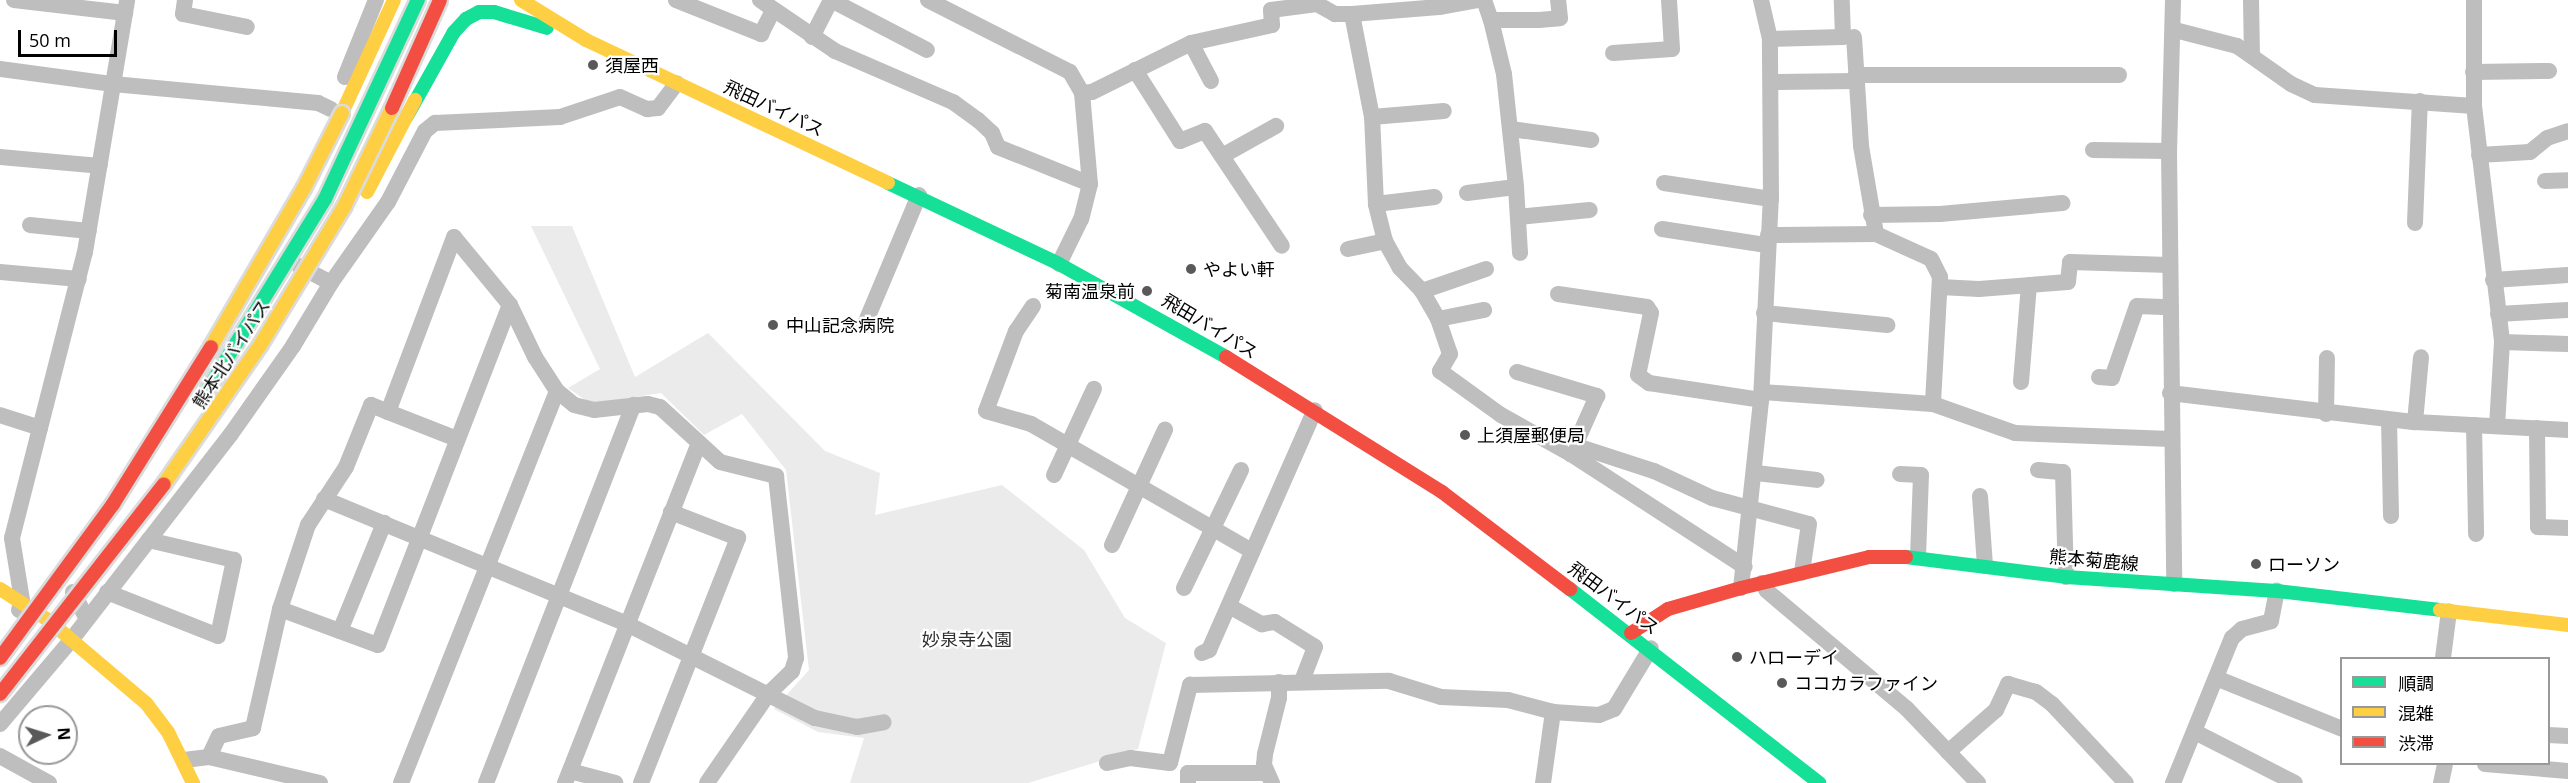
<!DOCTYPE html>
<meta charset="utf-8">
<style>
body{margin:0}
#map{position:relative;width:2568px;height:783px;overflow:hidden;background:#fff;font-family:"Open Sans","Noto Sans JP",sans-serif}
div>[style]{position:absolute}
[style*='--x']{left:calc(var(--x)*1px);top:calc(var(--y)*1px);width:calc(var(--w)*1px);rotate:calc(var(--a)*1deg)}
.green>*{inset:0;background:#ebebeb}
.street>*{height:16px;margin:-8px;padding:0 8px;transform-origin:8px;border-radius:8px;background:#bebebe}
.fast>*{height:14px;margin:-7px;padding:0 7px;transform-origin:7px;border-radius:7px;background:#16e098}
.slow>*{height:14px;margin:-7px;padding:0 7px;transform-origin:7px;border-radius:7px;background:#ffcf43}
.jam>*{height:14px;margin:-7px;padding:0 7px;transform-origin:7px;border-radius:7px;background:#f24e42}
.bridges{filter:drop-shadow(2px 0 #dbdbdb) drop-shadow(-2px 0 #dbdbdb) drop-shadow(0 2px #dbdbdb) drop-shadow(0 -2px #dbdbdb)}
.fast-bridge>*{height:14px;margin:-7px;padding:0 7px;transform-origin:7px;border-radius:7px;background:#16e098}
.slow-bridge>*{height:14px;margin:-7px;padding:0 7px;transform-origin:7px;border-radius:7px;background:#ffcf43}
.jam-bridge>*{height:14px;margin:-7px;padding:0 7px;transform-origin:7px;border-radius:7px;background:#f24e42}
.dots>*{width:16px;height:16px;translate:-50% -50%;box-sizing:border-box;border:3px solid #fff;border-radius:50%}
span{translate:-50% -50%;white-space:nowrap;text-align:center;line-height:1.15;-webkit-text-stroke:4.5px #fff;paint-order:stroke}
.poi-label{font-size:18px;color:#000}
.left{translate:0 -50%;text-align:left}
.right{translate:-100% -50%;text-align:right}
.street-label{font-size:18px;color:#000}
.park-label{font-size:18px;color:#313131}
.legend{position:absolute;left:2340px;top:657px;width:210px;height:108px;box-sizing:border-box;background:#fff;border:2px solid #999;margin:0;padding:8px 10px;list-style:none;font-size:18px;color:#000}
.legend li{display:flex;align-items:center;gap:12px;height:30px}
.legend b{width:30px;border:2px solid #999}
.north{position:absolute;left:18px;top:705px;width:60px;height:60px;box-sizing:border-box;background:#fff;border:2px solid #999;border-radius:50%;rotate:86deg;font-size:16px;font-weight:700;line-height:24px;text-align:center;color:#000}
.north::after{content:'';display:block;margin:auto;width:21px;height:27px;background:#595959;clip-path:polygon(50% 0,100% 100%,50% 72%,0 100%)}
.scale{position:absolute;left:18px;top:30px;width:99px;height:27px;box-sizing:border-box;border:3px solid #000;border-top:0;padding-left:8px;font-size:18px;line-height:21px;white-space:nowrap;color:#000;-webkit-text-stroke:4px #fff;paint-order:stroke}
</style>
<div id="map">
<div class="green">
<div style="clip-path:polygon(531px 226px,572px 226px,635px 377px,708px 333px,825px 451px,880px 473px,875px 515px,1002px 485px,1084px 550px,1125px 618px,1166px 643px,1138px 749px,1113px 754px,1097px 762px,1028px 783px,850px 783px,864px 738px,818px 732px,774px 709px,809px 670px,786px 470px,742px 414px,704px 435px,661px 393px,591px 404px,568px 388px,600px 369px)"></div>
</div>
<div class="street">
<div style="--x:14;--y:0;--w:112;--a:6.7"></div>
<div style="--x:185;--y:0;--w:14;--a:98"></div>
<div style="--x:183;--y:14;--w:65;--a:11.5"></div>
<div style="--x:676;--y:0;--w:92;--a:21.8"></div>
<div style="--x:761;--y:34;--w:27;--a:-63"></div>
<div style="--x:760;--y:0;--w:91;--a:34.2"></div>
<div style="--x:835;--y:51;--w:129;--a:23.4"></div>
<div style="--x:953;--y:102;--w:31;--a:36"></div>
<div style="--x:978;--y:120;--w:19;--a:43"></div>
<div style="--x:992;--y:133;--w:15;--a:67"></div>
<div style="--x:998;--y:147;--w:99;--a:21.9"></div>
<div style="--x:831;--y:0;--w:108;--a:27.5"></div>
<div style="--x:928;--y:0;--w:159;--a:26.9"></div>
<div style="--x:1070;--y:72;--w:24;--a:60"></div>
<div style="--x:1082;--y:93;--w:91;--a:85"></div>
<div style="--x:1090;--y:184;--w:36;--a:104"></div>
<div style="--x:1081;--y:219;--w:50;--a:116.1"></div>
<div style="--x:1484;--y:0;--w:21;--a:71"></div>
<div style="--x:1491;--y:20;--w:48;--a:0"></div>
<div style="--x:1539;--y:20;--w:21;--a:-5"></div>
<div style="--x:1560;--y:18;--w:18;--a:-96"></div>
<div style="--x:2173;--y:0;--w:151;--a:91.5"></div>
<div style="--x:2169;--y:151;--w:433;--a:89.3"></div>
<div style="--x:2251;--y:0;--w:55;--a:89"></div>
<div style="--x:2474;--y:0;--w:106;--a:90"></div>
<div style="--x:2474;--y:106;--w:238;--a:83.2"></div>
<div style="--x:2502;--y:342;--w:84;--a:93.4"></div>
<div style="--x:1491;--y:20;--w:56;--a:76.5"></div>
<div style="--x:1504;--y:74;--w:114;--a:83.9"></div>
<div style="--x:2175;--y:30;--w:64;--a:14.5"></div>
<div style="--x:2237;--y:46;--w:66;--a:35.1"></div>
<div style="--x:2291;--y:84;--w:26;--a:25"></div>
<div style="--x:2315;--y:95;--w:159;--a:4"></div>
<div style="--x:812;--y:37;--w:42;--a:-62.8"></div>
<div style="--x:1854;--y:37;--w:109;--a:86.3"></div>
<div style="--x:1861;--y:146;--w:89;--a:80.3"></div>
<div style="--x:1876;--y:234;--w:60;--a:24.4"></div>
<div style="--x:1931;--y:259;--w:20;--a:63"></div>
<div style="--x:1940;--y:277;--w:127;--a:93.2"></div>
<div style="--x:1770;--y:39;--w:73;--a:-1.6"></div>
<div style="--x:1843;--y:37;--w:37;--a:-92"></div>
<div style="--x:1613;--y:53;--w:59;--a:-3.9"></div>
<div style="--x:1672;--y:49;--w:49;--a:-93.5"></div>
<div style="--x:0;--y:69;--w:114;--a:7.6"></div>
<div style="--x:113;--y:84;--w:206;--a:5.3"></div>
<div style="--x:318;--y:103;--w:14;--a:25"></div>
<div style="--x:1135;--y:70;--w:84;--a:57.6"></div>
<div style="--x:1180;--y:141;--w:27;--a:-22"></div>
<div style="--x:1205;--y:131;--w:138;--a:56.2"></div>
<div style="--x:2473;--y:72;--w:76;--a:-0.8"></div>
<div style="--x:1856;--y:75;--w:263;--a:0"></div>
<div style="--x:345;--y:77;--w:83;--a:-68.1"></div>
<div style="--x:1211;--y:81;--w:43;--a:-117.8"></div>
<div style="--x:1191;--y:43;--w:83;--a:-12.5"></div>
<div style="--x:1272;--y:25;--w:15;--a:-94"></div>
<div style="--x:1271;--y:10;--w:46;--a:-7.4"></div>
<div style="--x:1317;--y:4;--w:21;--a:29"></div>
<div style="--x:1335;--y:14;--w:17;--a:0"></div>
<div style="--x:1772;--y:82;--w:84;--a:-0.7"></div>
<div style="--x:1082;--y:93;--w:10;--a:-6"></div>
<div style="--x:1092;--y:92;--w:110;--a:-26.3"></div>
<div style="--x:1372;--y:117;--w:105;--a:-101"></div>
<div style="--x:1352;--y:14;--w:87;--a:-4.6"></div>
<div style="--x:1439;--y:7;--w:39;--a:-10"></div>
<div style="--x:1511;--y:129;--w:81;--a:7.8"></div>
<div style="--x:2093;--y:150;--w:76;--a:0.8"></div>
<div style="--x:2479;--y:155;--w:51;--a:-3.4"></div>
<div style="--x:2530;--y:152;--w:22;--a:-39"></div>
<div style="--x:2547;--y:138;--w:22;--a:-18"></div>
<div style="--x:1222;--y:156;--w:62;--a:-29.1"></div>
<div style="--x:0;--y:157;--w:100;--a:5.1"></div>
<div style="--x:2545;--y:181;--w:23;--a:-2"></div>
<div style="--x:1664;--y:183;--w:108;--a:8.5"></div>
<div style="--x:1467;--y:193;--w:49;--a:-7"></div>
<div style="--x:1516;--y:187;--w:66;--a:86.5"></div>
<div style="--x:1376;--y:204;--w:87;--a:-92.6"></div>
<div style="--x:1372;--y:117;--w:72;--a:-4.8"></div>
<div style="--x:1871;--y:215;--w:69;--a:-0.8"></div>
<div style="--x:1940;--y:214;--w:123;--a:-5.1"></div>
<div style="--x:1518;--y:217;--w:72;--a:-5.6"></div>
<div style="--x:2415;--y:223;--w:122;--a:-87.7"></div>
<div style="--x:30;--y:225;--w:59;--a:5.8"></div>
<div style="--x:1662;--y:229;--w:106;--a:8.7"></div>
<div style="--x:1768;--y:235;--w:108;--a:-0.5"></div>
<div style="--x:1385;--y:241;--w:38;--a:-104"></div>
<div style="--x:1376;--y:204;--w:59;--a:-6.8"></div>
<div style="--x:1348;--y:249;--w:38;--a:-12"></div>
<div style="--x:1385;--y:241;--w:31;--a:61"></div>
<div style="--x:1400;--y:268;--w:32;--a:46"></div>
<div style="--x:299;--y:266;--w:36;--a:28"></div>
<div style="--x:331;--y:283;--w:99;--a:-54.9"></div>
<div style="--x:388;--y:202;--w:80;--a:-62.5"></div>
<div style="--x:425;--y:131;--w:13;--a:-39"></div>
<div style="--x:435;--y:123;--w:125;--a:-2.7"></div>
<div style="--x:560;--y:117;--w:63;--a:-18.4"></div>
<div style="--x:620;--y:97;--w:30;--a:24"></div>
<div style="--x:647;--y:109;--w:11;--a:-5"></div>
<div style="--x:658;--y:108;--w:31;--a:-53"></div>
<div style="--x:1486;--y:269;--w:68;--a:161"></div>
<div style="--x:1422;--y:291;--w:32;--a:60"></div>
<div style="--x:1438;--y:319;--w:37;--a:71"></div>
<div style="--x:1450;--y:354;--w:20;--a:120"></div>
<div style="--x:1440;--y:371;--w:75;--a:35.8"></div>
<div style="--x:1501;--y:415;--w:80;--a:29.1"></div>
<div style="--x:1571;--y:454;--w:207;--a:33"></div>
<div style="--x:0;--y:272;--w:79;--a:5.1"></div>
<div style="--x:2493;--y:280;--w:75;--a:-3.8"></div>
<div style="--x:1940;--y:287;--w:39;--a:3"></div>
<div style="--x:1979;--y:289;--w:89;--a:-4.5"></div>
<div style="--x:2068;--y:282;--w:20;--a:-84"></div>
<div style="--x:2070;--y:262;--w:100;--a:1.7"></div>
<div style="--x:1558;--y:294;--w:90;--a:8.3"></div>
<div style="--x:1647;--y:307;--w:7;--a:56"></div>
<div style="--x:1651;--y:313;--w:63;--a:101.8"></div>
<div style="--x:1638;--y:375;--w:14;--a:36"></div>
<div style="--x:1649;--y:383;--w:113;--a:8.6"></div>
<div style="--x:1033;--y:306;--w:30;--a:124"></div>
<div style="--x:1016;--y:331;--w:85;--a:110.6"></div>
<div style="--x:986;--y:411;--w:47;--a:16.1"></div>
<div style="--x:1031;--y:424;--w:255;--a:29.9"></div>
<div style="--x:1764;--y:313;--w:124;--a:5.6"></div>
<div style="--x:2498;--y:314;--w:70;--a:-3.3"></div>
<div style="--x:1438;--y:319;--w:47;--a:-11.1"></div>
<div style="--x:864;--y:326;--w:142;--a:-67.2"></div>
<div style="--x:2502;--y:342;--w:66;--a:1.7"></div>
<div style="--x:1517;--y:372;--w:84;--a:16.7"></div>
<div style="--x:1597;--y:396;--w:64;--a:114.1"></div>
<div style="--x:2099;--y:377;--w:13;--a:4"></div>
<div style="--x:2112;--y:378;--w:76;--a:-70.9"></div>
<div style="--x:2137;--y:306;--w:33;--a:2"></div>
<div style="--x:2021;--y:382;--w:97;--a:-85.3"></div>
<div style="--x:1762;--y:392;--w:171;--a:4"></div>
<div style="--x:1933;--y:404;--w:87;--a:19.5"></div>
<div style="--x:2015;--y:433;--w:156;--a:2.2"></div>
<div style="--x:2170;--y:393;--w:247;--a:6.8"></div>
<div style="--x:2415;--y:422;--w:153;--a:3"></div>
<div style="--x:2326;--y:414;--w:56;--a:-89"></div>
<div style="--x:0;--y:415;--w:42;--a:18"></div>
<div style="--x:2389;--y:420;--w:96;--a:88.8"></div>
<div style="--x:2415;--y:422;--w:65;--a:-84.7"></div>
<div style="--x:2474;--y:425;--w:109;--a:88.9"></div>
<div style="--x:2537;--y:428;--w:99;--a:89.4"></div>
<div style="--x:2538;--y:527;--w:30;--a:2"></div>
<div style="--x:457;--y:439;--w:74;--a:-158.6"></div>
<div style="--x:388;--y:412;--w:187;--a:-69.3"></div>
<div style="--x:454;--y:237;--w:88;--a:50.5"></div>
<div style="--x:510;--y:305;--w:58;--a:64.3"></div>
<div style="--x:535;--y:357;--w:40;--a:57.1"></div>
<div style="--x:557;--y:391;--w:22;--a:39"></div>
<div style="--x:574;--y:405;--w:21;--a:14"></div>
<div style="--x:594;--y:410;--w:54;--a:-6.3"></div>
<div style="--x:648;--y:404;--w:12;--a:14"></div>
<div style="--x:660;--y:407;--w:81;--a:42.5"></div>
<div style="--x:720;--y:462;--w:58;--a:14"></div>
<div style="--x:776;--y:476;--w:183;--a:83.7"></div>
<div style="--x:796;--y:658;--w:14;--a:107"></div>
<div style="--x:792;--y:671;--w:32;--a:136"></div>
<div style="--x:769;--y:693;--w:109;--a:124.6"></div>
<div style="--x:1577;--y:446;--w:81;--a:18"></div>
<div style="--x:1654;--y:471;--w:64;--a:25"></div>
<div style="--x:1712;--y:498;--w:100;--a:15"></div>
<div style="--x:1809;--y:524;--w:49;--a:98.3"></div>
<div style="--x:2038;--y:470;--w:25;--a:5"></div>
<div style="--x:2063;--y:472;--w:105;--a:88.4"></div>
<div style="--x:1756;--y:473;--w:61;--a:6.5"></div>
<div style="--x:1900;--y:474;--w:21;--a:3"></div>
<div style="--x:1921;--y:475;--w:82;--a:92.1"></div>
<div style="--x:1054;--y:475;--w:95;--a:-65.1"></div>
<div style="--x:1980;--y:496;--w:70;--a:85.9"></div>
<div style="--x:324;--y:499;--w:328;--a:22.4"></div>
<div style="--x:627;--y:624;--w:210;--a:26.6"></div>
<div style="--x:815;--y:718;--w:43;--a:12.1"></div>
<div style="--x:857;--y:727;--w:27;--a:-10"></div>
<div style="--x:1112;--y:545;--w:127;--a:-65.3"></div>
<div style="--x:1762;--y:583;--w:9;--a:58"></div>
<div style="--x:1767;--y:591;--w:183;--a:40.1"></div>
<div style="--x:1907;--y:709;--w:103;--a:46.2"></div>
<div style="--x:1184;--y:588;--w:131;--a:-64.2"></div>
<div style="--x:1741;--y:588;--w:189;--a:-83.9"></div>
<div style="--x:1761;--y:400;--w:201;--a:-87.2"></div>
<div style="--x:1771;--y:199;--w:160;--a:-90.4"></div>
<div style="--x:1770;--y:39;--w:40;--a:-103"></div>
<div style="--x:73;--y:592;--w:30;--a:63"></div>
<div style="--x:107;--y:592;--w:119;--a:21.6"></div>
<div style="--x:218;--y:636;--w:78;--a:-78.1"></div>
<div style="--x:234;--y:560;--w:88;--a:-166.9"></div>
<div style="--x:1229;--y:606;--w:38;--a:29"></div>
<div style="--x:1262;--y:624;--w:13;--a:-9"></div>
<div style="--x:1275;--y:622;--w:47;--a:32"></div>
<div style="--x:1315;--y:647;--w:36;--a:111"></div>
<div style="--x:280;--y:609;--w:104;--a:20.2"></div>
<div style="--x:378;--y:645;--w:365;--a:-68.8"></div>
<div style="--x:19;--y:610;--w:10;--a:-73"></div>
<div style="--x:22;--y:600;--w:63;--a:-99.2"></div>
<div style="--x:12;--y:538;--w:295;--a:-75.7"></div>
<div style="--x:85;--y:252;--w:255;--a:-80.5"></div>
<div style="--x:340;--y:631;--w:117;--a:-67.8"></div>
<div style="--x:1202;--y:653;--w:8;--a:-23"></div>
<div style="--x:1209;--y:650;--w:262;--a:-66.2"></div>
<div style="--x:2443;--y:658;--w:47;--a:-82.7"></div>
<div style="--x:2216;--y:678;--w:136;--a:22"></div>
<div style="--x:0;--y:724;--w:111;--a:-49.7"></div>
<div style="--x:72;--y:639;--w:259;--a:-52.2"></div>
<div style="--x:231;--y:434;--w:108;--a:-54.8"></div>
<div style="--x:293;--y:346;--w:74;--a:-58.9"></div>
<div style="--x:2195;--y:732;--w:112;--a:27"></div>
<div style="--x:2548;--y:735;--w:20;--a:3"></div>
<div style="--x:1948;--y:752;--w:64;--a:-41.2"></div>
<div style="--x:1996;--y:710;--w:29;--a:-65"></div>
<div style="--x:2008;--y:684;--w:29;--a:16"></div>
<div style="--x:2036;--y:692;--w:20;--a:37"></div>
<div style="--x:2052;--y:704;--w:108;--a:46.9"></div>
<div style="--x:0;--y:756;--w:56;--a:28.9"></div>
<div style="--x:209;--y:757;--w:23;--a:-65"></div>
<div style="--x:219;--y:736;--w:35;--a:-13"></div>
<div style="--x:253;--y:728;--w:122;--a:-77.2"></div>
<div style="--x:280;--y:609;--w:89;--a:-71.6"></div>
<div style="--x:308;--y:525;--w:69;--a:-56.8"></div>
<div style="--x:346;--y:467;--w:67;--a:-68"></div>
<div style="--x:371;--y:405;--w:18;--a:22"></div>
<div style="--x:184;--y:760;--w:25;--a:-7"></div>
<div style="--x:209;--y:757;--w:114;--a:13.2"></div>
<div style="--x:1107;--y:763;--w:24;--a:-12"></div>
<div style="--x:1130;--y:758;--w:40;--a:7.1"></div>
<div style="--x:1170;--y:763;--w:81;--a:-75.6"></div>
<div style="--x:1190;--y:685;--w:199;--a:-1.2"></div>
<div style="--x:1389;--y:681;--w:54;--a:17.1"></div>
<div style="--x:1441;--y:697;--w:67;--a:2.6"></div>
<div style="--x:1508;--y:700;--w:47;--a:14.9"></div>
<div style="--x:1553;--y:712;--w:46;--a:3.7"></div>
<div style="--x:1599;--y:715;--w:16;--a:-22"></div>
<div style="--x:1614;--y:709;--w:71;--a:-58.8"></div>
<div style="--x:2485;--y:764;--w:83;--a:4.8"></div>
<div style="--x:570;--y:771;--w:47;--a:14.9"></div>
<div style="--x:401;--y:783;--w:422;--a:-68.3"></div>
<div style="--x:486;--y:783;--w:406;--a:-68.7"></div>
<div style="--x:565;--y:783;--w:365;--a:-68.5"></div>
<div style="--x:641;--y:783;--w:264;--a:-68.4"></div>
<div style="--x:738;--y:538;--w:72;--a:-158.8"></div>
<div style="--x:1188;--y:783;--w:10;--a:-90"></div>
<div style="--x:1188;--y:773;--w:79;--a:0"></div>
<div style="--x:1272;--y:783;--w:20;--a:-114"></div>
<div style="--x:1264;--y:765;--w:11;--a:-85"></div>
<div style="--x:1265;--y:754;--w:58;--a:-76"></div>
<div style="--x:1279;--y:698;--w:16;--a:-90"></div>
<div style="--x:1543;--y:783;--w:72;--a:-82"></div>
<div style="--x:2173;--y:783;--w:157;--a:-67.9"></div>
<div style="--x:2232;--y:638;--w:13;--a:-42"></div>
<div style="--x:2242;--y:629;--w:30;--a:-15"></div>
<div style="--x:2271;--y:621;--w:31;--a:-79"></div>
<div style="--x:2441;--y:783;--w:19;--a:-78"></div>
</div>
<div class="fast">
<div style="--x:407;--y:116;--w:96;--a:-60.8"></div>
<div style="--x:454;--y:32;--w:18;--a:-47"></div>
<div style="--x:466;--y:19;--w:15;--a:-28"></div>
<div style="--x:479;--y:12;--w:15;--a:0"></div>
<div style="--x:494;--y:12;--w:55;--a:16.8"></div>
<div style="--x:888;--y:183;--w:189;--a:25.3"></div>
<div style="--x:1059;--y:264;--w:191;--a:29.1"></div>
<div style="--x:1906;--y:557;--w:161;--a:7.1"></div>
<div style="--x:2066;--y:577;--w:211;--a:3.8"></div>
<div style="--x:2277;--y:591;--w:164;--a:6.6"></div>
<div style="--x:1570;--y:589;--w:316;--a:37.9"></div>
</div>
<div class="slow">
<div style="--x:521;--y:0;--w:76;--a:31.6"></div>
<div style="--x:586;--y:40;--w:334;--a:25.3"></div>
<div style="--x:342;--y:113;--w:124;--a:-65.3"></div>
<div style="--x:367;--y:192;--w:104;--a:-62.4"></div>
<div style="--x:0;--y:589;--w:57;--a:32.9"></div>
<div style="--x:48;--y:620;--w:128;--a:40.3"></div>
<div style="--x:146;--y:703;--w:36;--a:53"></div>
<div style="--x:168;--y:732;--w:57;--a:63.9"></div>
<div style="--x:2440;--y:610;--w:129;--a:6.7"></div>
</div>
<div class="jam">
<div style="--x:1226;--y:357;--w:255;--a:32"></div>
<div style="--x:1442;--y:492;--w:161;--a:37.2"></div>
<div style="--x:1631;--y:633;--w:44;--a:-33"></div>
<div style="--x:1668;--y:609;--w:76;--a:-16"></div>
<div style="--x:1741;--y:588;--w:132;--a:-13.6"></div>
<div style="--x:1869;--y:557;--w:37;--a:0"></div>
</div>
<div class="bridges">
<div class="fast-bridge">
<div style="--x:208;--y:389;--w:223;--a:-58.4"></div>
<div style="--x:325;--y:199;--w:220;--a:-65"></div>
</div>
<div class="slow-bridge">
<div style="--x:211;--y:347;--w:184;--a:-59.7"></div>
<div style="--x:304;--y:188;--w:84;--a:-63.1"></div>
<div style="--x:164;--y:484;--w:170;--a:-55.3"></div>
<div style="--x:261;--y:344;--w:160;--a:-58.8"></div>
<div style="--x:344;--y:207;--w:110;--a:-64.1"></div>
</div>
<div class="jam-bridge">
<div style="--x:392;--y:108;--w:118;--a:-66"></div>
<div style="--x:0;--y:658;--w:191;--a:-53.7"></div>
<div style="--x:113;--y:504;--w:185;--a:-58"></div>
<div style="--x:0;--y:694;--w:266;--a:-52"></div>
</div>
</div>
<div class="dots">
<div style="left:593px;top:65px;background:#595959"></div>
<div style="left:1191px;top:269px;background:#595959"></div>
<div style="left:1147px;top:291px;background:#595959"></div>
<div style="left:773px;top:325px;background:#595959"></div>
<div style="left:1465px;top:435px;background:#595959"></div>
<div style="left:2256px;top:564px;background:#595959"></div>
<div style="left:1737px;top:657px;background:#595959"></div>
<div style="left:1782px;top:683px;background:#595959"></div>
</div>
<div class="poi-label">
<span class="left" style="left:605px;top:65px">須屋西</span>
<span class="left" style="left:1203px;top:269px">やよい軒</span>
<span class="right" style="left:1135px;top:291px">菊南温泉前</span>
<span class="left" style="left:786px;top:325px">中山記念病院</span>
<span class="left" style="left:1477px;top:435px">上須屋郵便局</span>
<span class="left" style="left:2268px;top:564px">ローソン</span>
<span class="left" style="left:1749px;top:657px">ハローデイ</span>
<span class="left" style="left:1794px;top:683px">ココカラファイン</span>
</div>
<div class="street-label">
<span style="left:774px;top:108px;rotate:25deg">飛田バイパス</span>
<span style="left:1210px;top:326px;rotate:31deg">飛田バイパス</span>
<span style="left:231px;top:354px;rotate:-57deg">熊本北バイパス</span>
<span style="left:2094px;top:560px;rotate:5deg">熊本菊鹿線</span>
<span style="left:1614px;top:598px;rotate:37deg">飛田バイパス</span>
</div>
<div class="park-label">
<span style="left:967px;top:639px">妙泉寺公園</span>
</div>
<ul class="legend">
<li><b style="height:8px;background:#16e098"></b>順調</li>
<li><b style="height:8px;background:#ffcf43"></b>混雑</li>
<li><b style="height:8px;background:#f24e42"></b>渋滞</li>
</ul>
<div class="north">N</div>
<div class="scale">50 m</div>
</div>
